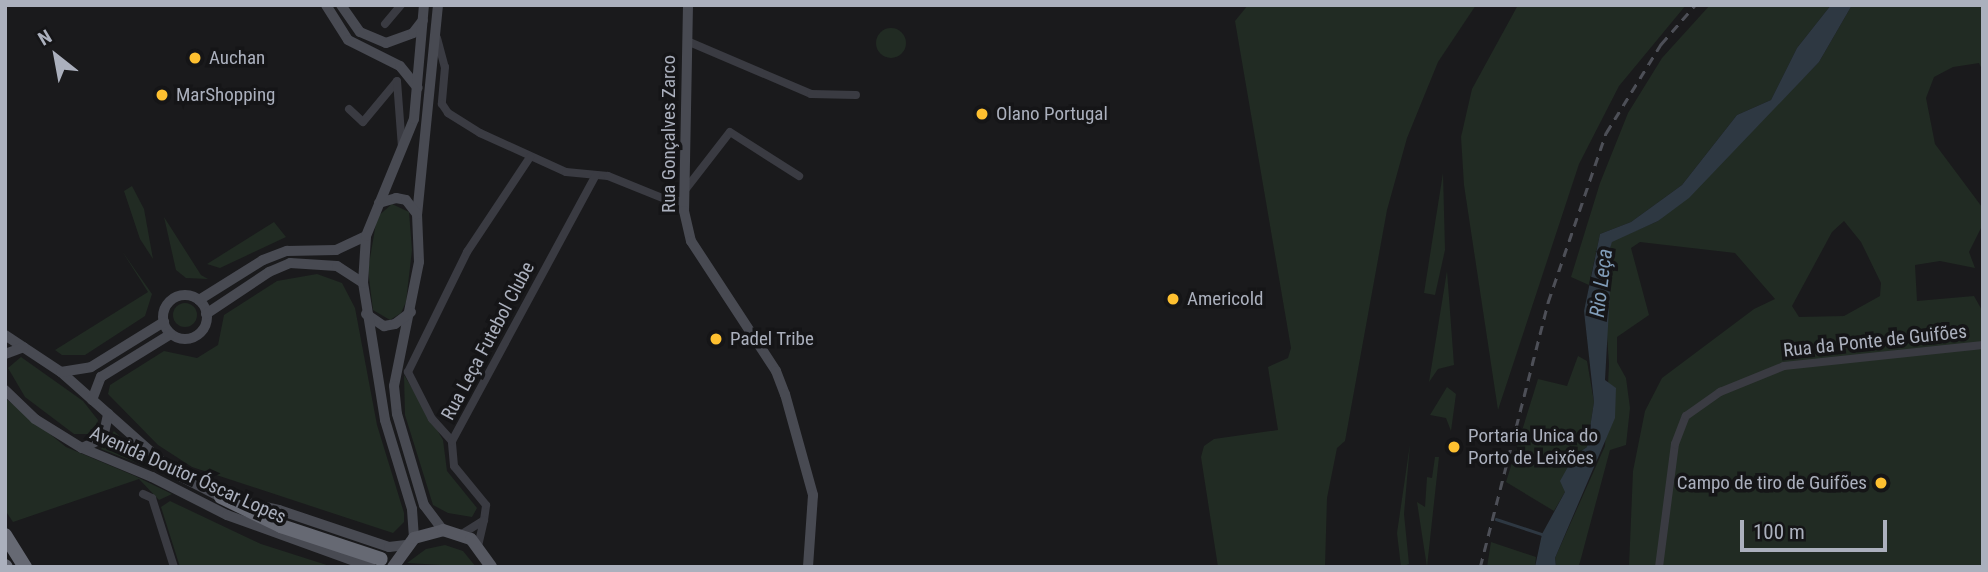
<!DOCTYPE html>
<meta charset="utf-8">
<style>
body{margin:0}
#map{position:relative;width:1988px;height:572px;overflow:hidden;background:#1a1a1c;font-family:"Roboto Condensed",sans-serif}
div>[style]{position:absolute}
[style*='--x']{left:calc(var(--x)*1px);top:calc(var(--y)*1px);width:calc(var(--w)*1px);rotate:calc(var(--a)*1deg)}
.green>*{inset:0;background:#212b23}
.round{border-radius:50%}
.water>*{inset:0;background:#2e3842}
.stream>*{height:2.5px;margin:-1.25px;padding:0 1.25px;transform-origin:1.25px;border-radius:1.25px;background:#2e3842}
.street>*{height:8px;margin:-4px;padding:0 4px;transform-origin:4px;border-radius:4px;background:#3a3b42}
.secondary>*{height:10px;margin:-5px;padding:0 5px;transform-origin:5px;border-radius:5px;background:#484a52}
.secondary>.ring{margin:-5px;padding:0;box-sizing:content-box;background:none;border:10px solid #484a52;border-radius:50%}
.primary>*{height:12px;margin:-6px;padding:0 6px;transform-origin:6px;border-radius:6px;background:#565861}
.highway>*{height:14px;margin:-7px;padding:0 7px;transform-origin:7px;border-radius:7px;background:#666973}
.rail>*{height:2.5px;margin-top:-1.25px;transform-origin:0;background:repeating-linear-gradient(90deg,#4d4f57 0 9px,transparent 0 16px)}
.dots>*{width:19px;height:19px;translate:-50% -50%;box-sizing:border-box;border:4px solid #151517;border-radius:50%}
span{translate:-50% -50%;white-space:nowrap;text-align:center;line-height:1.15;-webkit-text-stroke:7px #151517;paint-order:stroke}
.poi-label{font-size:19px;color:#abb0bd}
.left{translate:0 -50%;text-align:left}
.right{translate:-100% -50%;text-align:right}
.street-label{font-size:19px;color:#abb0bd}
.water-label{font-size:21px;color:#819db9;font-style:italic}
.frame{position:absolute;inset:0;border:7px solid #abb0bd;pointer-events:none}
.north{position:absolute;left:21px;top:21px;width:70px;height:70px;-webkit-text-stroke:5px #151517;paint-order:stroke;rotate:329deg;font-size:19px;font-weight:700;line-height:28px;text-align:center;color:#abb0bd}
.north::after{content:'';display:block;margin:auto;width:24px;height:32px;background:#abb0bd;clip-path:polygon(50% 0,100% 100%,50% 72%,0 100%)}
.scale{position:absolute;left:1740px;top:520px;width:147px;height:32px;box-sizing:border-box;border:4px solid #abb0bd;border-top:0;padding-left:9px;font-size:21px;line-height:24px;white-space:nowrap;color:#abb0bd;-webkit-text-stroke:5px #151517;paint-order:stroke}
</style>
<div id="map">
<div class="green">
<div style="clip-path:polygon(1248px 5px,1476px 5px,1438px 62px,1407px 138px,1387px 210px,1345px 441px,1337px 448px,1327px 498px,1325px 567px,1218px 567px,1201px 457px,1204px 446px,1214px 439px,1278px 430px,1268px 367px,1288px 358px,1291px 348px,1235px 21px)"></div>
<div style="clip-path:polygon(1518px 5px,1686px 5px,1619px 86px,1579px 164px,1498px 410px,1464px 185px,1461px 137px,1472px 89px)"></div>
<div style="clip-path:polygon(1710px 5px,1831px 5px,1797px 48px,1771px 100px,1737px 115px,1682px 185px,1631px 222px,1600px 234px,1589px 285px,1571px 277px,1600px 183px,1628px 113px,1662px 58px)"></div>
<div style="clip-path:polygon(evenodd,1852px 5px,1983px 5px,1983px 72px,1979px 63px,1953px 67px,1934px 77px,1926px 98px,1935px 144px,1982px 207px,1983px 224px,1969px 252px,1975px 268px,1940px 261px,1915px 265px,1917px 301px,1974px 296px,1983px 312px,1983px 567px,1629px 567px,1633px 471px,1645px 411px,1662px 378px,1754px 309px,1775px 299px,1735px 253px,1640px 242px,1631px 248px,1649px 315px,1617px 337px,1617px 362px,1626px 378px,1630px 408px,1626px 445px,1610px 450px,1580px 562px,1578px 567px,1556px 567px,1555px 558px,1605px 446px,1609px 364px,1605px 307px,1611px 273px,1607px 258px,1612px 241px,1658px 221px,1749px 133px,1819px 62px,1852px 5px,1844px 221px,1861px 242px,1881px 283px,1880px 296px,1844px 316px,1799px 317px,1792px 306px,1832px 232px,1844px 221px)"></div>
<div class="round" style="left:876px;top:28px;width:30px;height:30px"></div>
<div style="clip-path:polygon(1443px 173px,1445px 250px,1435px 295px,1424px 293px)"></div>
<div style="clip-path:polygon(132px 186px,144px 209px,153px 259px,140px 239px,124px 191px)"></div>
<div style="clip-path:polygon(392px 204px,409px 212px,412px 250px,406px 302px,401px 313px,390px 320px,373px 310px,368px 270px,377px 217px)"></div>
<div style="clip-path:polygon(164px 217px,201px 275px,208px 279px,186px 278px,176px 270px)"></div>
<div style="clip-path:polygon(274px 222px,286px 237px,220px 268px,207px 264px)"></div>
<div style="clip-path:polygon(122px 251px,152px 294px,145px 316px,85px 355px,62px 355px,55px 350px,148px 292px)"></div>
<div style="clip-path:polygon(1447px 271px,1454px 365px,1438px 369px,1429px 382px)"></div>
<div style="clip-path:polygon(317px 274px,342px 283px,355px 308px,377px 425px,404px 513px,404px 522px,393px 533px,192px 467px,158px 445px,108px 394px,110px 385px,164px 351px,197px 358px,218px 345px,224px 315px,277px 281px)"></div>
<div class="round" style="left:173px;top:303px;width:24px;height:24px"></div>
<div style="clip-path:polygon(1578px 356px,1587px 361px,1594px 402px,1587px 447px,1574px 456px,1565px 492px,1554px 511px,1506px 482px,1538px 379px,1567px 386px)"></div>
<div style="clip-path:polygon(21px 357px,83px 401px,98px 420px,95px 434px,74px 434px,25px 397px,8px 368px)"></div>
<div style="clip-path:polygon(404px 375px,443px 440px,447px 471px,477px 508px,472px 517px,448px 513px,433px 505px,405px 415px)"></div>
<div style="clip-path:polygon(1447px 387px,1456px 394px,1451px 431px,1446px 418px,1430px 415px)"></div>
<div style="clip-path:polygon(5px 398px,66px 447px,135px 476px,172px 494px,159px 500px,139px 479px,13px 522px,5px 510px)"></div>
<div style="clip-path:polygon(114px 431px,148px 463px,145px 466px,101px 449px)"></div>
<div style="clip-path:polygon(1410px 444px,1404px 514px,1409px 564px,1401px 567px,1397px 533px)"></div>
<div style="clip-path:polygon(1435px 457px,1439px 457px,1427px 567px,1417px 502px,1425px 507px,1427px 477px,1432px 478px)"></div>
<div style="clip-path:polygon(170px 501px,261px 544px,333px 567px,180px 567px,161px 507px)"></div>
<div style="clip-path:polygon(1491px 542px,1536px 557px,1535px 567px,1487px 567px)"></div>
<div style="clip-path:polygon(445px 545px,463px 551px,476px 567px,407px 563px,426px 549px)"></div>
</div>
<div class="water">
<div style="clip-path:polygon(1831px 5px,1852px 5px,1819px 62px,1689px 198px,1658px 221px,1612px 242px,1607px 258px,1611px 273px,1605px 380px,1616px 388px,1615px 418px,1555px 558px,1556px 567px,1535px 567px,1542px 534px,1565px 492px,1560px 481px,1574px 456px,1587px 447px,1594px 402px,1584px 311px,1600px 234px,1631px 222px,1682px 185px,1737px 115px,1771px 100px,1797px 48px)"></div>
</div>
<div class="stream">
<div style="--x:1496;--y:519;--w:48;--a:18.1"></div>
</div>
<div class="street">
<div style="--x:385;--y:24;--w:25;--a:-50"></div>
<div style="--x:437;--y:38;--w:30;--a:75"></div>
<div style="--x:445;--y:67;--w:37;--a:95"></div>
<div style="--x:442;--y:104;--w:11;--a:56"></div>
<div style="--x:448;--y:113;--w:38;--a:32"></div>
<div style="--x:480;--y:133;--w:94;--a:24.4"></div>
<div style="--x:566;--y:172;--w:42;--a:5.4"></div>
<div style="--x:608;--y:176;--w:61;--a:22"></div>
<div style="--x:665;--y:199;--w:19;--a:9"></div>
<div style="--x:687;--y:41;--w:135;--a:23.1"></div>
<div style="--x:811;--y:94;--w:45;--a:1.3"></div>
<div style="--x:349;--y:109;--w:19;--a:43"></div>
<div style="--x:363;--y:122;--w:53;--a:-50.3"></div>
<div style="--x:397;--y:81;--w:67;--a:85.7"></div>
<div style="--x:685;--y:190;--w:73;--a:-52.2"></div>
<div style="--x:730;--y:132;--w:82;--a:32.5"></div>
<div style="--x:452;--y:441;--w:30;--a:-132"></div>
<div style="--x:432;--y:419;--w:53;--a:-117.1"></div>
<div style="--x:408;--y:372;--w:134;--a:-63.8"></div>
<div style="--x:467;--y:252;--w:114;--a:-56.4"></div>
<div style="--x:143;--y:494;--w:10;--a:24"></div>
<div style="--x:152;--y:498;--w:72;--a:72.3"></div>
<div style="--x:484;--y:520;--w:15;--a:-82"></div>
<div style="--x:486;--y:505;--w:50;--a:-129.4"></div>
<div style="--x:454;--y:466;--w:25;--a:-95"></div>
<div style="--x:452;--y:441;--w:302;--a:-61.6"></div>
<div style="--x:462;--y:534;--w:26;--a:-32"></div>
<div style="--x:484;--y:520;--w:26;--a:103"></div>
<div style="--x:1659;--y:567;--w:124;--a:-82.6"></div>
<div style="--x:1675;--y:444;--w:30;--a:-69"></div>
<div style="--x:1686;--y:416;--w:42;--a:-35.2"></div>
<div style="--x:1720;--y:392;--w:69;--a:-22.1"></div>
<div style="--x:1784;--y:366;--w:200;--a:-6"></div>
</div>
<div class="secondary">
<div style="--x:326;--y:5;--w:41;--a:57.8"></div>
<div style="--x:348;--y:40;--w:58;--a:26.6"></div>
<div style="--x:400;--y:66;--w:28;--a:51"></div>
<div style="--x:341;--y:5;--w:33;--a:55"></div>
<div style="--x:360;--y:32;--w:28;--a:23"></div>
<div style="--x:386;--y:43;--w:29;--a:-20"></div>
<div style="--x:413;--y:33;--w:16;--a:-52"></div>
<div style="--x:438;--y:5;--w:210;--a:95.7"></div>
<div style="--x:417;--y:214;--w:48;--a:87.6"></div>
<div style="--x:419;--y:262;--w:126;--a:101.4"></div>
<div style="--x:394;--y:386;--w:28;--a:84"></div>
<div style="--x:397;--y:414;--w:95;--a:73.5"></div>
<div style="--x:424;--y:505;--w:31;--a:53"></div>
<div style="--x:688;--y:5;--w:206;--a:91.1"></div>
<div style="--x:684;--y:211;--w:31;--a:77"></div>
<div style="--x:691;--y:241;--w:155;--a:56.8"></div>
<div style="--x:776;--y:371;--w:25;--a:69"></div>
<div style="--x:785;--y:394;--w:105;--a:74.5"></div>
<div style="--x:813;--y:495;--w:72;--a:94"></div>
<div style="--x:379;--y:203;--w:18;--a:-16"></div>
<div style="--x:396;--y:198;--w:10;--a:11"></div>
<div style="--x:406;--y:200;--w:18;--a:52"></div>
<div class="ring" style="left:163px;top:295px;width:34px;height:34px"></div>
<div style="--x:199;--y:300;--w:75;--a:-32"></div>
<div style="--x:263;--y:260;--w:26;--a:-21"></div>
<div style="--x:287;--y:251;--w:49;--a:-1.2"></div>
<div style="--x:336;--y:250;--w:33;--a:-25"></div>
<div style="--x:206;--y:314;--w:76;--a:-33.7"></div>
<div style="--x:269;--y:272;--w:23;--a:-23"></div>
<div style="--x:290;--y:263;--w:47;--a:3.7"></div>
<div style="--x:337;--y:266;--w:31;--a:33"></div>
<div style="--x:366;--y:314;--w:22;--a:34"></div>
<div style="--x:384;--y:326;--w:11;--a:-10"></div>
<div style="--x:395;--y:324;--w:20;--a:-37"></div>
<div style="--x:5;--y:335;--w:67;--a:33.5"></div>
<div style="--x:61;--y:372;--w:154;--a:41.6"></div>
<div style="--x:176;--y:474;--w:51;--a:27.1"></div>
<div style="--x:221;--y:497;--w:59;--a:12.6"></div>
<div style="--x:279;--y:510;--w:116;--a:18.6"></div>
<div style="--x:389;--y:547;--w:17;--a:-7"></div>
<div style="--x:5;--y:354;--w:20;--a:-20"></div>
<div style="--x:61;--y:372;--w:30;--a:-9"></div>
<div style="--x:91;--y:367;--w:86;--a:-31.7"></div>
<div style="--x:5;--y:390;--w:42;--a:44"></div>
<div style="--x:35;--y:419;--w:55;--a:31.7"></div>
<div style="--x:82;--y:448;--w:76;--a:22.5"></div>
<div style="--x:152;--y:477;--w:84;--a:26.9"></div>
<div style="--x:227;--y:515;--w:153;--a:19.9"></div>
<div style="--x:92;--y:400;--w:25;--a:-69"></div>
<div style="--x:101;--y:377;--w:82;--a:-31.6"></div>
<div style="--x:82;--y:448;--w:23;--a:-25"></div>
<div style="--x:103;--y:438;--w:25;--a:-78"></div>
<div style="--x:414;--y:538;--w:29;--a:-94"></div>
<div style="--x:412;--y:509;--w:93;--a:-106.9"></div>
<div style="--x:385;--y:420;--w:139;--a:-99.1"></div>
<div style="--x:363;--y:283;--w:47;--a:-86.3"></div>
<div style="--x:366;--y:236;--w:126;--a:-67.7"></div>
<div style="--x:414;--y:119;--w:114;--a:-85"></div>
</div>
<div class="primary">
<div style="--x:393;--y:567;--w:36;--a:-54"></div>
<div style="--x:414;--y:538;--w:30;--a:-15"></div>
<div style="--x:443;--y:530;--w:29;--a:18"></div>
<div style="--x:471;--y:539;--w:34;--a:54"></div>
</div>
<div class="highway">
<div style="--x:221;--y:497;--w:67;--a:25.8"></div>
<div style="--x:281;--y:526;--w:105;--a:18.3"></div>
<div style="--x:5;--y:535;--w:38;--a:58"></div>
<div style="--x:5;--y:566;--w:1;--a:45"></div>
</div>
<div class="rail">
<div style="--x:1480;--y:567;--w:274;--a:-75.6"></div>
<div style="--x:1548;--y:302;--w:179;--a:-71.1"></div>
<div style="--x:1606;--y:133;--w:105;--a:-58.3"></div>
<div style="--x:1661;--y:44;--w:52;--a:-48.9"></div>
</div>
<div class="dots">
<div style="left:195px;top:58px;background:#fec030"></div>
<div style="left:162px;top:95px;background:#fec030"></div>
<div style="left:982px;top:114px;background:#fec030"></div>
<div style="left:1173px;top:299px;background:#fec030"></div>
<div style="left:716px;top:339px;background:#fec030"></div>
<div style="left:1454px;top:447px;background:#fec030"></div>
<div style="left:1881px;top:483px;background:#fec030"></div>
</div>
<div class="poi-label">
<span class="left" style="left:209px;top:58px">Auchan</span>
<span class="left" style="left:176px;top:95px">MarShopping</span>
<span class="left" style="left:996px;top:114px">Olano Portugal</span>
<span class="left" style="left:1187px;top:299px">Americold</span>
<span class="left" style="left:730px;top:339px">Padel Tribe</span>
<span class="left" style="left:1468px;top:447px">Portaria Unica do<br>Porto de Leixões</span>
<span class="right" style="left:1867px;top:483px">Campo de tiro de Guifões</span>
</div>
<div class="street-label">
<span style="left:669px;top:134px;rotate:-90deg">Rua Gonçalves Zarco</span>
<span style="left:488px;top:341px;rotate:-62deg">Rua Leça Futebol Clube</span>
<span style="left:1875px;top:341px;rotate:-6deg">Rua da Ponte de Guifões</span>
<span style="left:188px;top:475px;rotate:24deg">Avenida Doutor Óscar Lopes</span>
</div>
<div class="water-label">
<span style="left:1601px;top:283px;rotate:-83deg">Rio Leça</span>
</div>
<div class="frame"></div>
<div class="north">N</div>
<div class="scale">100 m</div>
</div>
